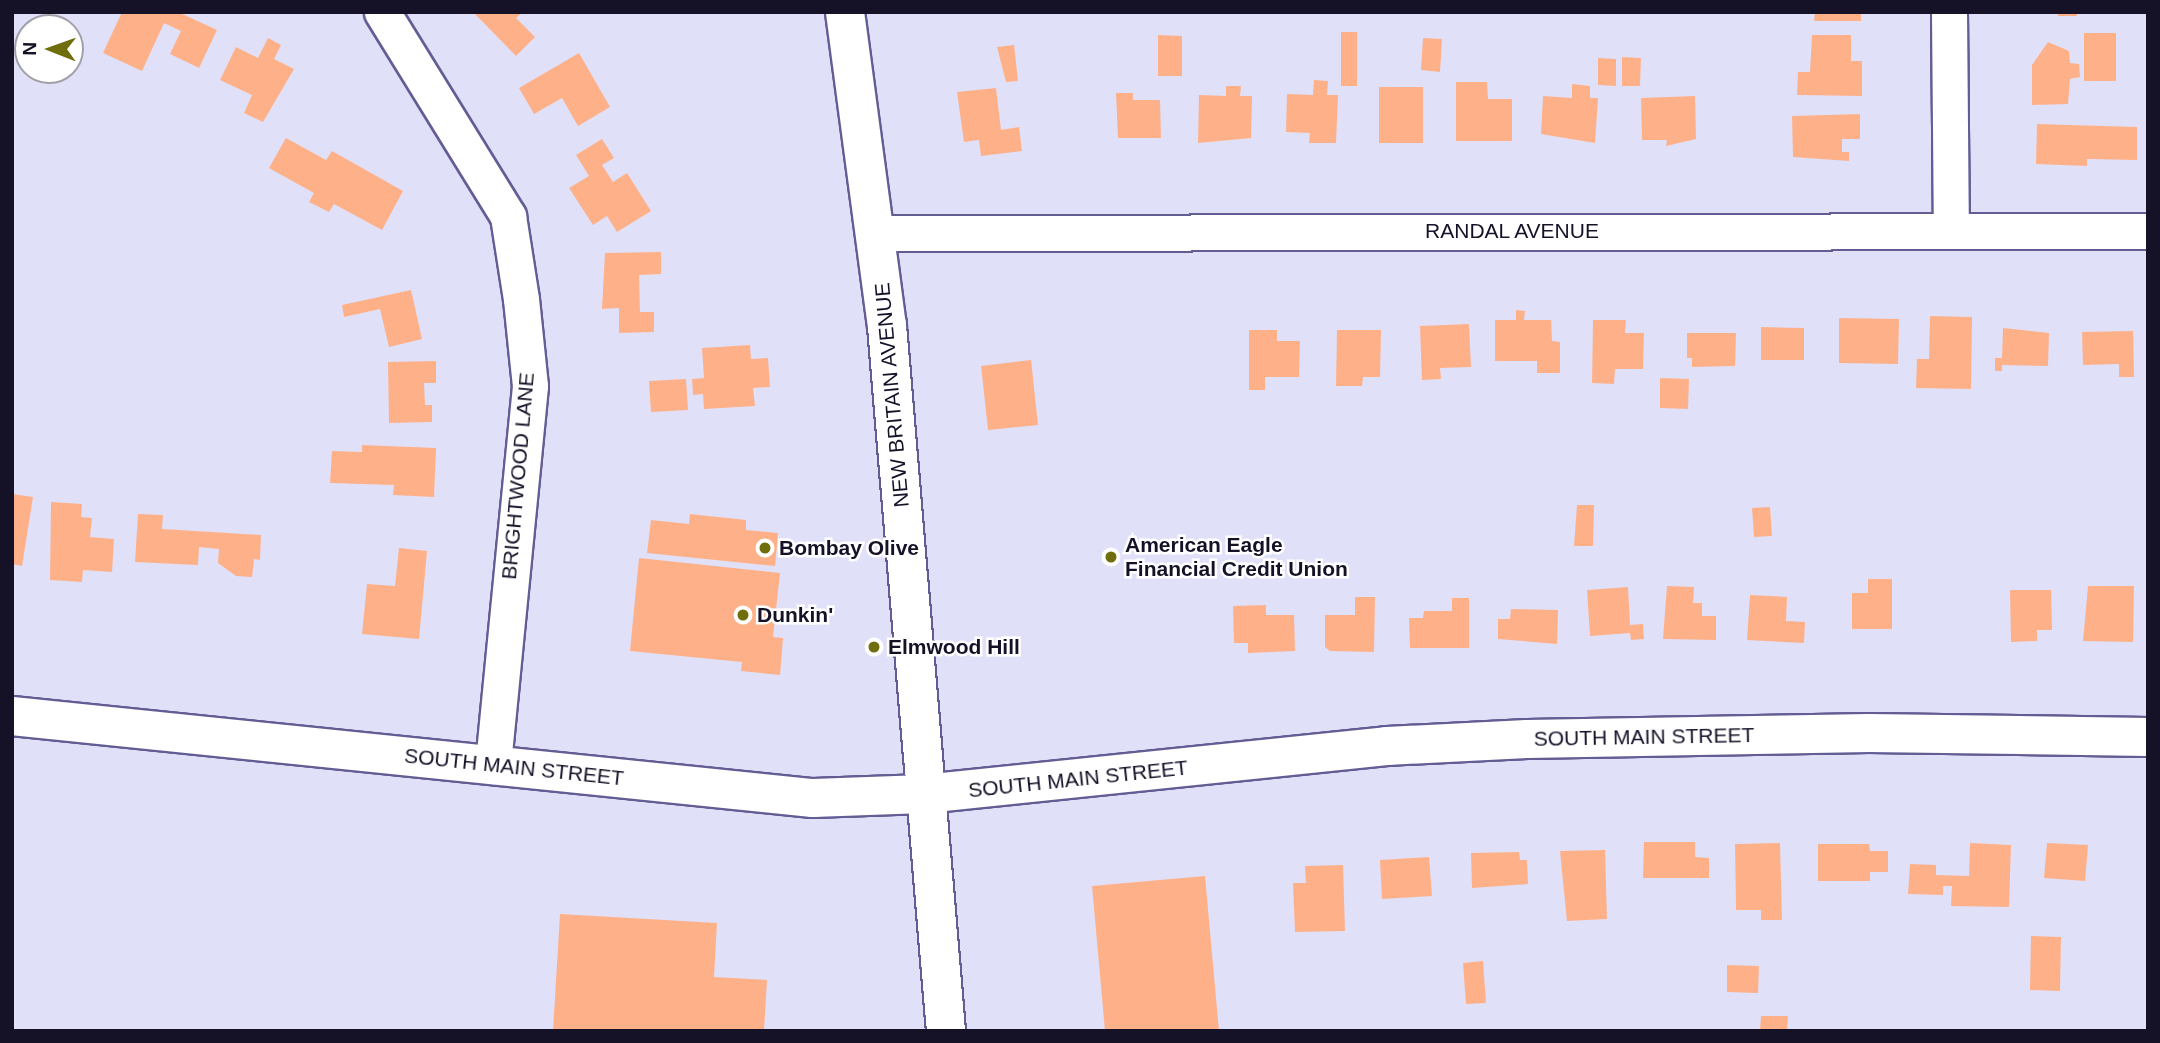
<!DOCTYPE html>
<style>
body{margin:0}
#map{position:relative;width:2160px;height:1043px;overflow:hidden;background:#e1e0f9;font-family:Helvetica,sans-serif}
div>[style]{position:absolute}
[style*='--x']{left:calc(var(--x)*1px);top:calc(var(--y)*1px);width:calc(var(--w)*1px);rotate:calc(var(--a)*1deg)}
.building>*{inset:0;background:#feb189}
.roads{filter:drop-shadow(2px 0 #635d94) drop-shadow(-2px 0 #635d94) drop-shadow(0 2px #635d94) drop-shadow(0 -2px #635d94)}
.minor>*{height:35px;margin:-17.5px;padding:0 17.5px;transform-origin:17.5px;border-radius:17.5px;background:#fff}
.tertiary>*{height:38px;margin:-19px;padding:0 19px;transform-origin:19px;border-radius:19px;background:#fff}
.secondary>*{height:38px;margin:-19px;padding:0 19px;transform-origin:19px;border-radius:19px;background:#fff}
.dots>*{width:19px;height:19px;translate:-50% -50%;box-sizing:border-box;border:4px solid #fff;border-radius:50%}
span{translate:-50% -50%;white-space:nowrap;text-align:center;line-height:1.15;-webkit-text-stroke:5px #fff;paint-order:stroke}
.street-label{font-size:21px;color:#151228}
.poi-label{font-size:21px;color:#151228;font-weight:700}
.left{translate:0 -50%;text-align:left}
.frame{position:absolute;inset:0;border:14px solid #151228;pointer-events:none}
.north{position:absolute;left:14px;top:14px;width:70px;height:70px;box-sizing:border-box;background:#fff;border:2px solid #a1a0a9;border-radius:50%;rotate:271deg;font-size:19px;font-weight:700;line-height:28px;text-align:center;color:#151228}
.north::after{content:'';display:block;margin:auto;width:24px;height:32px;background:#6f6d0c;clip-path:polygon(50% 0,100% 100%,50% 72%,0 100%)}
</style>
<div id="map">
<div class="building">
<div style="clip-path:polygon(122px 12px,178px 12px,217px 30px,199px 68px,170px 54px,181px 31px,164px 23px,142px 71px,103px 53px)"></div>
<div style="clip-path:polygon(473px 12px,523px 12px,516px 18px,535px 37px,516px 56px)"></div>
<div style="clip-path:polygon(1815px 12px,1861px 12px,1861px 21px,1814px 21px)"></div>
<div style="clip-path:polygon(2058px 12px,2077px 12px,2077px 16px,2058px 16px)"></div>
<div style="clip-path:polygon(1341px 32px,1357px 32px,1357px 86px,1341px 86px)"></div>
<div style="clip-path:polygon(2084px 33px,2116px 33px,2116px 81px,2084px 81px)"></div>
<div style="clip-path:polygon(1158px 35px,1182px 36px,1182px 76px,1158px 76px)"></div>
<div style="clip-path:polygon(1812px 35px,1851px 35px,1851px 61px,1862px 61px,1862px 96px,1797px 95px,1798px 72px,1810px 72px)"></div>
<div style="clip-path:polygon(268px 38px,281px 45px,274px 59px,294px 69px,263px 122px,244px 113px,252px 95px,220px 80px,236px 47px,258px 58px)"></div>
<div style="clip-path:polygon(1423px 38px,1442px 39px,1440px 72px,1421px 70px)"></div>
<div style="clip-path:polygon(2048px 42px,2069px 51px,2070px 63px,2079px 64px,2080px 77px,2070px 79px,2068px 104px,2032px 105px,2032px 65px)"></div>
<div style="clip-path:polygon(1014px 45px,1018px 81px,1006px 82px,997px 47px)"></div>
<div style="clip-path:polygon(579px 53px,610px 107px,578px 126px,562px 98px,534px 114px,519px 88px)"></div>
<div style="clip-path:polygon(1622px 57px,1641px 58px,1640px 86px,1622px 86px)"></div>
<div style="clip-path:polygon(1598px 58px,1616px 59px,1616px 86px,1598px 85px)"></div>
<div style="clip-path:polygon(1314px 80px,1328px 81px,1327px 95px,1338px 95px,1336px 143px,1309px 143px,1310px 133px,1286px 132px,1287px 94px,1313px 95px)"></div>
<div style="clip-path:polygon(1456px 82px,1487px 82px,1488px 99px,1512px 99px,1512px 141px,1456px 141px)"></div>
<div style="clip-path:polygon(1572px 84px,1590px 86px,1590px 98px,1598px 98px,1595px 143px,1541px 134px,1543px 96px,1572px 98px)"></div>
<div style="clip-path:polygon(1226px 86px,1241px 86px,1240px 96px,1252px 96px,1251px 138px,1198px 143px,1199px 95px,1226px 96px)"></div>
<div style="clip-path:polygon(1379px 87px,1423px 87px,1423px 143px,1379px 143px)"></div>
<div style="clip-path:polygon(996px 88px,1001px 130px,1019px 127px,1022px 151px,981px 156px,979px 140px,964px 142px,957px 92px)"></div>
<div style="clip-path:polygon(1116px 93px,1133px 93px,1133px 100px,1160px 100px,1161px 138px,1118px 138px)"></div>
<div style="clip-path:polygon(1695px 96px,1696px 139px,1666px 146px,1667px 140px,1642px 140px,1641px 98px)"></div>
<div style="clip-path:polygon(1860px 114px,1860px 139px,1842px 139px,1842px 152px,1849px 152px,1849px 161px,1793px 157px,1792px 116px)"></div>
<div style="clip-path:polygon(2037px 124px,2137px 127px,2137px 160px,2087px 159px,2087px 166px,2036px 164px)"></div>
<div style="clip-path:polygon(286px 138px,326px 160px,332px 151px,403px 191px,382px 230px,334px 204px,329px 212px,309px 202px,314px 193px,269px 168px)"></div>
<div style="clip-path:polygon(602px 139px,614px 158px,602px 165px,613px 182px,627px 173px,651px 211px,617px 232px,607px 216px,593px 225px,569px 188px,589px 176px,576px 155px)"></div>
<div style="clip-path:polygon(661px 252px,661px 274px,639px 275px,640px 312px,654px 312px,654px 332px,619px 333px,619px 308px,602px 309px,605px 253px)"></div>
<div style="clip-path:polygon(411px 290px,422px 339px,389px 347px,380px 309px,344px 317px,342px 305px)"></div>
<div style="clip-path:polygon(1516px 310px,1525px 311px,1524px 320px,1551px 320px,1552px 341px,1560px 342px,1560px 373px,1537px 373px,1537px 361px,1495px 361px,1495px 320px,1516px 320px)"></div>
<div style="clip-path:polygon(1930px 316px,1972px 317px,1971px 389px,1916px 388px,1917px 359px,1929px 359px)"></div>
<div style="clip-path:polygon(1839px 318px,1899px 319px,1898px 364px,1839px 363px)"></div>
<div style="clip-path:polygon(1593px 320px,1626px 320px,1625px 333px,1644px 333px,1643px 369px,1615px 369px,1614px 384px,1592px 383px)"></div>
<div style="clip-path:polygon(1469px 324px,1471px 367px,1440px 368px,1441px 379px,1422px 380px,1420px 326px)"></div>
<div style="clip-path:polygon(1761px 327px,1804px 328px,1804px 360px,1761px 360px)"></div>
<div style="clip-path:polygon(2003px 328px,2049px 333px,2048px 366px,2002px 365px,2002px 371px,1995px 371px,1995px 358px,2002px 358px)"></div>
<div style="clip-path:polygon(1249px 330px,1277px 330px,1277px 341px,1300px 341px,1299px 377px,1265px 377px,1265px 390px,1249px 390px)"></div>
<div style="clip-path:polygon(1337px 330px,1381px 330px,1380px 377px,1363px 377px,1362px 386px,1336px 386px)"></div>
<div style="clip-path:polygon(2133px 331px,2134px 377px,2119px 377px,2119px 364px,2083px 365px,2082px 332px)"></div>
<div style="clip-path:polygon(1687px 333px,1736px 333px,1735px 366px,1692px 367px,1692px 358px,1687px 358px)"></div>
<div style="clip-path:polygon(750px 345px,751px 359px,768px 358px,770px 387px,753px 388px,755px 406px,704px 409px,703px 394px,693px 395px,692px 379px,704px 378px,702px 348px)"></div>
<div style="clip-path:polygon(1031px 360px,1038px 425px,988px 430px,981px 366px)"></div>
<div style="clip-path:polygon(436px 361px,436px 383px,424px 383px,425px 405px,432px 405px,432px 422px,389px 423px,388px 362px)"></div>
<div style="clip-path:polygon(1660px 378px,1689px 379px,1688px 409px,1660px 408px)"></div>
<div style="clip-path:polygon(686px 379px,688px 410px,651px 412px,649px 381px)"></div>
<div style="clip-path:polygon(362px 445px,436px 448px,434px 497px,393px 495px,394px 485px,330px 483px,332px 451px,362px 452px)"></div>
<div style="clip-path:polygon(12px 494px,33px 497px,22px 566px,12px 564px)"></div>
<div style="clip-path:polygon(51px 502px,82px 504px,81px 517px,92px 518px,90px 537px,114px 539px,112px 572px,83px 570px,82px 582px,50px 580px)"></div>
<div style="clip-path:polygon(1577px 505px,1594px 505px,1593px 546px,1574px 546px)"></div>
<div style="clip-path:polygon(1770px 507px,1772px 536px,1754px 537px,1752px 508px)"></div>
<div style="clip-path:polygon(138px 514px,163px 515px,162px 529px,261px 535px,260px 560px,254px 559px,252px 577px,236px 576px,218px 563px,219px 549px,199px 547px,198px 565px,135px 562px)"></div>
<div style="clip-path:polygon(690px 514px,746px 520px,746px 530px,778px 533px,775px 566px,647px 553px,651px 520px,689px 524px)"></div>
<div style="clip-path:polygon(399px 548px,427px 551px,419px 639px,362px 634px,367px 584px,395px 586px)"></div>
<div style="clip-path:polygon(639px 558px,780px 573px,773px 637px,783px 638px,780px 675px,741px 671px,742px 662px,630px 651px)"></div>
<div style="clip-path:polygon(1868px 579px,1892px 579px,1892px 629px,1852px 629px,1852px 593px,1868px 593px)"></div>
<div style="clip-path:polygon(1667px 586px,1694px 587px,1693px 603px,1702px 603px,1702px 616px,1716px 616px,1716px 640px,1663px 639px)"></div>
<div style="clip-path:polygon(2088px 586px,2134px 586px,2133px 642px,2083px 641px)"></div>
<div style="clip-path:polygon(1628px 587px,1630px 625px,1643px 624px,1644px 639px,1631px 640px,1630px 633px,1590px 636px,1587px 590px)"></div>
<div style="clip-path:polygon(2010px 590px,2051px 590px,2052px 630px,2037px 630px,2037px 641px,2011px 642px)"></div>
<div style="clip-path:polygon(1750px 595px,1787px 597px,1786px 621px,1805px 622px,1804px 643px,1747px 640px)"></div>
<div style="clip-path:polygon(1355px 597px,1375px 597px,1374px 652px,1330px 651px,1325px 647px,1325px 615px,1355px 615px)"></div>
<div style="clip-path:polygon(1452px 598px,1469px 598px,1469px 648px,1410px 648px,1409px 618px,1423px 618px,1424px 611px,1452px 611px)"></div>
<div style="clip-path:polygon(1266px 605px,1266px 615px,1294px 615px,1295px 651px,1248px 653px,1248px 643px,1234px 643px,1233px 606px)"></div>
<div style="clip-path:polygon(1511px 609px,1558px 610px,1557px 644px,1498px 639px,1498px 619px,1510px 619px)"></div>
<div style="clip-path:polygon(1644px 842px,1695px 842px,1695px 857px,1709px 858px,1709px 878px,1643px 878px)"></div>
<div style="clip-path:polygon(1780px 843px,1782px 920px,1761px 920px,1761px 910px,1736px 910px,1735px 844px)"></div>
<div style="clip-path:polygon(1970px 843px,2011px 845px,2009px 907px,1951px 906px,1952px 886px,1943px 886px,1943px 895px,1908px 894px,1910px 864px,1936px 865px,1936px 875px,1969px 876px)"></div>
<div style="clip-path:polygon(2047px 843px,2088px 845px,2085px 881px,2044px 878px)"></div>
<div style="clip-path:polygon(1818px 844px,1869px 844px,1870px 851px,1888px 851px,1888px 872px,1870px 872px,1870px 881px,1818px 881px)"></div>
<div style="clip-path:polygon(1605px 850px,1607px 919px,1567px 921px,1560px 851px)"></div>
<div style="clip-path:polygon(1519px 852px,1520px 860px,1527px 860px,1528px 884px,1472px 888px,1471px 853px)"></div>
<div style="clip-path:polygon(1429px 857px,1432px 896px,1382px 899px,1380px 860px)"></div>
<div style="clip-path:polygon(1343px 865px,1345px 931px,1295px 932px,1293px 883px,1306px 883px,1305px 866px)"></div>
<div style="clip-path:polygon(1205px 876px,1219px 1031px,1105px 1031px,1092px 886px)"></div>
<div style="clip-path:polygon(560px 914px,717px 923px,714px 977px,767px 980px,764px 1031px,553px 1031px)"></div>
<div style="clip-path:polygon(2031px 936px,2061px 937px,2060px 991px,2030px 990px)"></div>
<div style="clip-path:polygon(1483px 961px,1486px 1003px,1466px 1004px,1463px 963px)"></div>
<div style="clip-path:polygon(1727px 965px,1759px 966px,1758px 993px,1727px 992px)"></div>
<div style="clip-path:polygon(1761px 1016px,1788px 1016px,1787px 1031px,1760px 1031px)"></div>
</div>
<div class="roads">
<div class="minor">
<div style="--x:382;--y:12;--w:240;--a:58.3"></div>
<div style="--x:508;--y:216;--w:84;--a:81.1"></div>
<div style="--x:521;--y:299;--w:87;--a:84.1"></div>
<div style="--x:530;--y:386;--w:382;--a:95.6"></div>
<div style="--x:1949;--y:12;--w:218;--a:89.5"></div>
<div style="--x:877;--y:233;--w:1271;--a:-0.09"></div>
</div>
<div class="tertiary">
<div style="--x:924;--y:794;--w:465;--a:-5.9"></div>
<div style="--x:1387;--y:746;--w:140;--a:-2.9"></div>
<div style="--x:1527;--y:739;--w:342;--a:-1"></div>
<div style="--x:1869;--y:733;--w:279;--a:0.8"></div>
</div>
<div class="secondary">
<div style="--x:845;--y:12;--w:317;--a:82.4"></div>
<div style="--x:887;--y:326;--w:707;--a:85.22"></div>
<div style="--x:12;--y:716;--w:805;--a:5.85"></div>
<div style="--x:813;--y:798;--w:111;--a:-2.1"></div>
</div>
</div>
<div class="dots">
<div style="left:765px;top:548px;background:#6f6d0c"></div>
<div style="left:1111px;top:557px;background:#6f6d0c"></div>
<div style="left:743px;top:615px;background:#6f6d0c"></div>
<div style="left:874px;top:647px;background:#6f6d0c"></div>
</div>
<div class="street-label">
<span style="left:1512px;top:231px">RANDAL AVENUE</span>
<span style="left:892px;top:395px;rotate:-95deg">NEW BRITAIN AVENUE</span>
<span style="left:518px;top:476px;rotate:-85deg">BRIGHTWOOD LANE</span>
<span style="left:1644px;top:737px;rotate:-1deg">SOUTH MAIN STREET</span>
<span style="left:514px;top:767px;rotate:6deg">SOUTH MAIN STREET</span>
<span style="left:1078px;top:779px;rotate:-6deg">SOUTH MAIN STREET</span>
</div>
<div class="poi-label">
<span class="left" style="left:1125px;top:557px">American Eagle<br>Financial Credit Union</span>
<span class="left" style="left:779px;top:548px">Bombay Olive</span>
<span class="left" style="left:757px;top:615px">Dunkin'</span>
<span class="left" style="left:888px;top:647px">Elmwood Hill</span>
</div>
<div class="frame"></div>
<div class="north">N</div>
</div>
